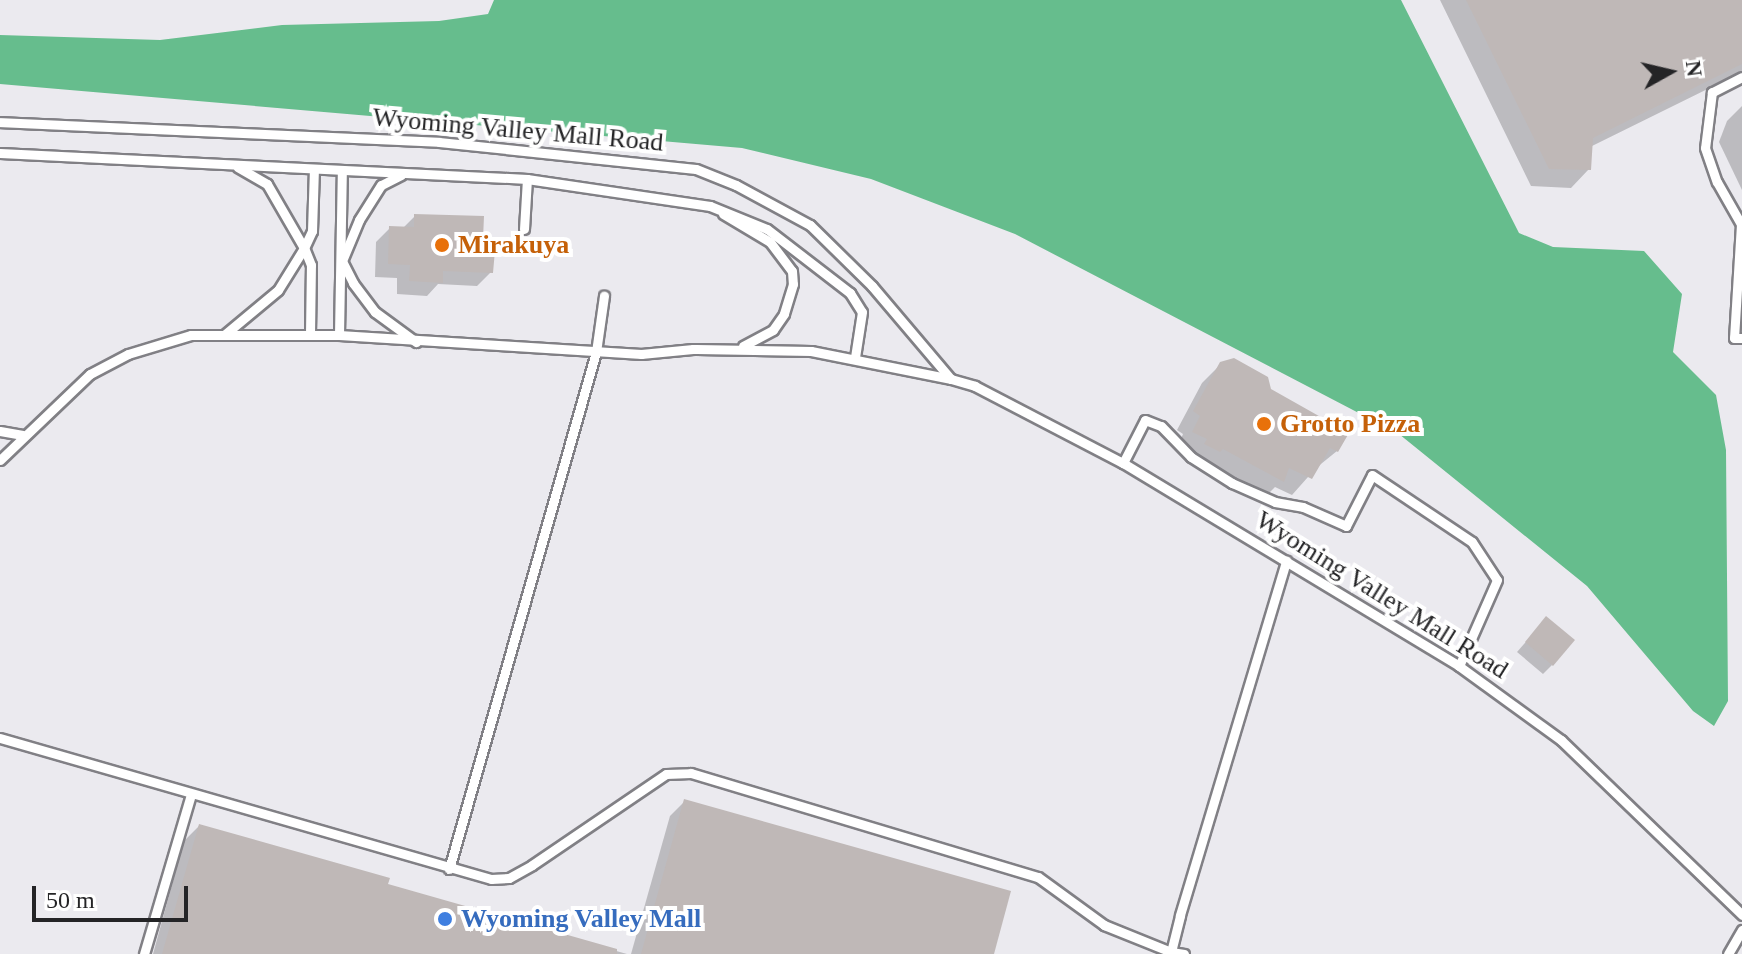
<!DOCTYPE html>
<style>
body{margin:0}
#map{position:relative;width:1742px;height:954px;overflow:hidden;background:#ebeaef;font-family:"Times New Roman",serif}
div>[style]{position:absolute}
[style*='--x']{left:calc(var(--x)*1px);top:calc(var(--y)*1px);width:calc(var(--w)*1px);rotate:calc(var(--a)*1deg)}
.forest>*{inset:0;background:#66bd8d}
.shadow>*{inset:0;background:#0003}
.building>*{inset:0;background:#bfb8b7}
.roads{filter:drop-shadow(2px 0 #818085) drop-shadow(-2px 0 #818085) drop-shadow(0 2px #818085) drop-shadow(0 -2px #818085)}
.lane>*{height:9px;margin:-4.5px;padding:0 4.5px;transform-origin:4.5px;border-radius:4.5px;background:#fff}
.dots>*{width:22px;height:22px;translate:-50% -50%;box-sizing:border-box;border:4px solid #fff;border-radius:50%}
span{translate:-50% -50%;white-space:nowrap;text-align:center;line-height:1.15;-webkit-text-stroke:8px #fff;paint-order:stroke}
.street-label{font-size:26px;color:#242426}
.food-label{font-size:26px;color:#c56008;font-weight:700}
.left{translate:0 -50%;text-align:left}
.shop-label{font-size:26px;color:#366cbe;font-weight:700}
.north{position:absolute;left:1630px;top:32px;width:80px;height:80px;-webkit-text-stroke:6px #fff;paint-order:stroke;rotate:82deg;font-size:22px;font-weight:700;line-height:32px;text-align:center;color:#242426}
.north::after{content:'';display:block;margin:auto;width:28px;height:36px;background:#242426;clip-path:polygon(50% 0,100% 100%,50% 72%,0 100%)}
.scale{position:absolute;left:32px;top:886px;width:156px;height:36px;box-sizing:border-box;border:4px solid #242426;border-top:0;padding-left:10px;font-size:24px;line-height:28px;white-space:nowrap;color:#242426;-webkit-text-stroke:6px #fff;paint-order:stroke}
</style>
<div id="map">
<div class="forest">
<div style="clip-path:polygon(494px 0,1401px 0,1519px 233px,1553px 247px,1644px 251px,1682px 294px,1673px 352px,1716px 395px,1726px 450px,1728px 701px,1714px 726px,1693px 711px,1587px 586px,1399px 434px,1015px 234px,871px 179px,742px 148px,0 84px,0 35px,160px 40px,282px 25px,439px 21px,488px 14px)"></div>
</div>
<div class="shadow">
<div style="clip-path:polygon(1440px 0,1742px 0,1742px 72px,1590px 147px,1589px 169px,1571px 188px,1531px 186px)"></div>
<div style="clip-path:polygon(1742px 106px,1742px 190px,1719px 142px,1727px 121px)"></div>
<div style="clip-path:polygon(415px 216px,480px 241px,491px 272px,477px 286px,438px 284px,427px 296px,397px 294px,397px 278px,375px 277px,376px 242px,390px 228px,402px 229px)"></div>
<div style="clip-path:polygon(1221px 364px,1269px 391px,1337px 451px,1316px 468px,1292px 495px,1275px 487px,1264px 498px,1204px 466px,1201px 469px,1187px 462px,1190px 458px,1176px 451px,1183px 434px,1177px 430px,1202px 383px)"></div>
<div style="clip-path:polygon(1538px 628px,1552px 665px,1543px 674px,1517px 652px)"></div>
<div style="clip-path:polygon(685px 801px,991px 954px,631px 954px,670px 816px)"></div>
<div style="clip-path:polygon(199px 826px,386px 886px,627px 954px,153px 954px,184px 841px)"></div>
</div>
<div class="building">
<div style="clip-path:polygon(1466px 0,1742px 0,1742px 64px,1593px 138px,1591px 170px,1549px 169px)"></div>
<div style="clip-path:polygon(414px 214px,484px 216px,483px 239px,496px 239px,493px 273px,443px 271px,443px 283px,409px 281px,410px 265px,388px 264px,389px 226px,414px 227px)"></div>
<div style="clip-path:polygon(1234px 358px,1268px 377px,1271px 389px,1349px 433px,1338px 452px,1330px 448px,1312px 479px,1289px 468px,1284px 482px,1223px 449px,1220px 452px,1204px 444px,1207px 439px,1192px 432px,1200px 416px,1193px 411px,1220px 362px)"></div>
<div style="clip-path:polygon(1546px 616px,1575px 640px,1553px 666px,1525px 642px)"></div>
<div style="clip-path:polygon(684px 799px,1011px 891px,994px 954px,641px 954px)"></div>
<div style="clip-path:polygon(199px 824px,390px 878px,388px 884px,617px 949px,617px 954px,162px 954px)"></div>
</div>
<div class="roads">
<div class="lane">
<div style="--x:1742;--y:77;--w:34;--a:153"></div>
<div style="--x:1712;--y:92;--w:56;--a:97.1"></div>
<div style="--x:1705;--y:148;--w:36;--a:71"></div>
<div style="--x:1717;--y:182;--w:48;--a:60.3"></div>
<div style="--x:1741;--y:224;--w:114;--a:93.5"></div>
<div style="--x:1734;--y:338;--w:8;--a:0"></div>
<div style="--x:0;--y:122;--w:439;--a:2.6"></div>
<div style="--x:439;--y:142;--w:258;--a:6"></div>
<div style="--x:696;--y:169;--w:43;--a:21.8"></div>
<div style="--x:736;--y:185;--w:84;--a:28.4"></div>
<div style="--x:810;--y:225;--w:87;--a:44.5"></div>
<div style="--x:872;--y:286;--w:122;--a:49.7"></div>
<div style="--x:0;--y:153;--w:528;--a:2.82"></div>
<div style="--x:527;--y:179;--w:185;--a:8.4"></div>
<div style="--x:710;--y:206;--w:61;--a:22"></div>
<div style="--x:767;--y:229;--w:105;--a:37.6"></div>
<div style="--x:850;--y:293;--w:22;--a:58"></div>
<div style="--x:862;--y:312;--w:46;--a:98.8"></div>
<div style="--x:401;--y:175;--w:22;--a:153"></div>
<div style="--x:381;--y:185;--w:41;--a:122.2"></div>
<div style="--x:359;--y:220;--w:44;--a:112.5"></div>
<div style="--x:342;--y:261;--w:25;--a:63"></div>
<div style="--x:353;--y:283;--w:36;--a:53"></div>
<div style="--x:375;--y:312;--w:51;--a:36.2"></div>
<div style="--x:723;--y:214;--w:55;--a:30.8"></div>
<div style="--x:770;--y:242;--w:36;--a:53"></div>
<div style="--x:792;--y:271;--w:13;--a:86"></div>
<div style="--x:793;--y:284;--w:31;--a:107"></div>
<div style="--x:784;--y:314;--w:19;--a:125"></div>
<div style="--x:773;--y:330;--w:34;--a:152"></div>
<div style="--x:524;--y:229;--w:50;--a:-86.6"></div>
<div style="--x:310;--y:334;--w:69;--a:-89.2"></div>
<div style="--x:311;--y:265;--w:18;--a:-112"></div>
<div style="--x:304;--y:248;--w:19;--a:-65"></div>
<div style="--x:312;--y:231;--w:62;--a:-88.2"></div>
<div style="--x:224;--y:335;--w:70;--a:-39.8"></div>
<div style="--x:278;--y:290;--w:49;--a:-58.2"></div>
<div style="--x:304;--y:248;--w:74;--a:-120"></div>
<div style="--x:267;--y:184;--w:34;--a:-150"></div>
<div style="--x:339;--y:335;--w:165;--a:-89"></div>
<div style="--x:0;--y:431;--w:23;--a:10"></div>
<div style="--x:0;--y:460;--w:124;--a:-43.7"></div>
<div style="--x:90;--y:374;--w:43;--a:-27.8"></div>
<div style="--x:128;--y:354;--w:66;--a:-16.8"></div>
<div style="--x:191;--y:335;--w:148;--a:0"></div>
<div style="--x:339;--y:335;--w:303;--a:3.6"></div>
<div style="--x:641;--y:354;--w:52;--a:-5.5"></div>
<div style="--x:693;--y:349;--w:118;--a:1"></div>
<div style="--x:811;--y:351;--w:143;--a:11.3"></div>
<div style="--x:951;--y:379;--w:25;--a:16"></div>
<div style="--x:975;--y:386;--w:167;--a:27.5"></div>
<div style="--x:1123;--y:463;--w:393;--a:31.1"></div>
<div style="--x:1459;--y:666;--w:126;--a:36"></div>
<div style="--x:1561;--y:740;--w:252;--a:44"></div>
<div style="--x:1123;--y:463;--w:48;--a:-62.9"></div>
<div style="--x:1145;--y:420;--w:17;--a:21"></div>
<div style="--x:1161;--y:426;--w:43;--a:45.9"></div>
<div style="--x:1191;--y:457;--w:49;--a:32.4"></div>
<div style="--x:1232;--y:483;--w:47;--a:23.8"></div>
<div style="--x:1275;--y:502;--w:28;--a:10"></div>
<div style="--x:1303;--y:507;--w:47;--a:23.8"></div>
<div style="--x:1346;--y:526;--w:57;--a:-63"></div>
<div style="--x:1372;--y:475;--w:120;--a:33.8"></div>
<div style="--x:1472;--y:542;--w:45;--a:56.7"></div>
<div style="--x:1497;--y:580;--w:94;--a:113.8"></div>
<div style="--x:0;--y:738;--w:511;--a:16.02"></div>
<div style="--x:491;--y:879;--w:18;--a:-3"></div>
<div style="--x:509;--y:878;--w:26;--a:-29"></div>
<div style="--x:532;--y:865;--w:162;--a:-34.2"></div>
<div style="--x:666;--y:774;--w:25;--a:-2"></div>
<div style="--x:691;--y:773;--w:362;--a:16.7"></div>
<div style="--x:1038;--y:877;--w:82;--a:36"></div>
<div style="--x:1104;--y:925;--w:72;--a:21.9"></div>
<div style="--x:449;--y:869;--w:537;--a:-74.13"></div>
<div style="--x:596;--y:352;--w:57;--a:-81.9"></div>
<div style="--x:144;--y:954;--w:167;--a:-73.6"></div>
<div style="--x:1184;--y:954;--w:13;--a:-171"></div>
<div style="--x:1171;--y:952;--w:38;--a:-76"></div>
<div style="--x:1180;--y:915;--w:370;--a:-73.3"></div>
<div style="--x:1728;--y:954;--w:28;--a:-60"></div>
</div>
</div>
<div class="dots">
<div style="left:442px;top:245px;background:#e8710a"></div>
<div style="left:1264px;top:424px;background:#e8710a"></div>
<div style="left:445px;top:919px;background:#3f7fe0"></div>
</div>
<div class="street-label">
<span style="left:518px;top:130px;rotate:5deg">Wyoming Valley Mall Road</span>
<span style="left:1382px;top:595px;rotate:32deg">Wyoming Valley Mall Road</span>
</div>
<div class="food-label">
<span class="left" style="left:458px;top:245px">Mirakuya</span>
<span class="left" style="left:1280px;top:424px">Grotto Pizza</span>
</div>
<div class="shop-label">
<span class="left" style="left:461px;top:919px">Wyoming Valley Mall</span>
</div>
<div class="north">N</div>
<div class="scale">50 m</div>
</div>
